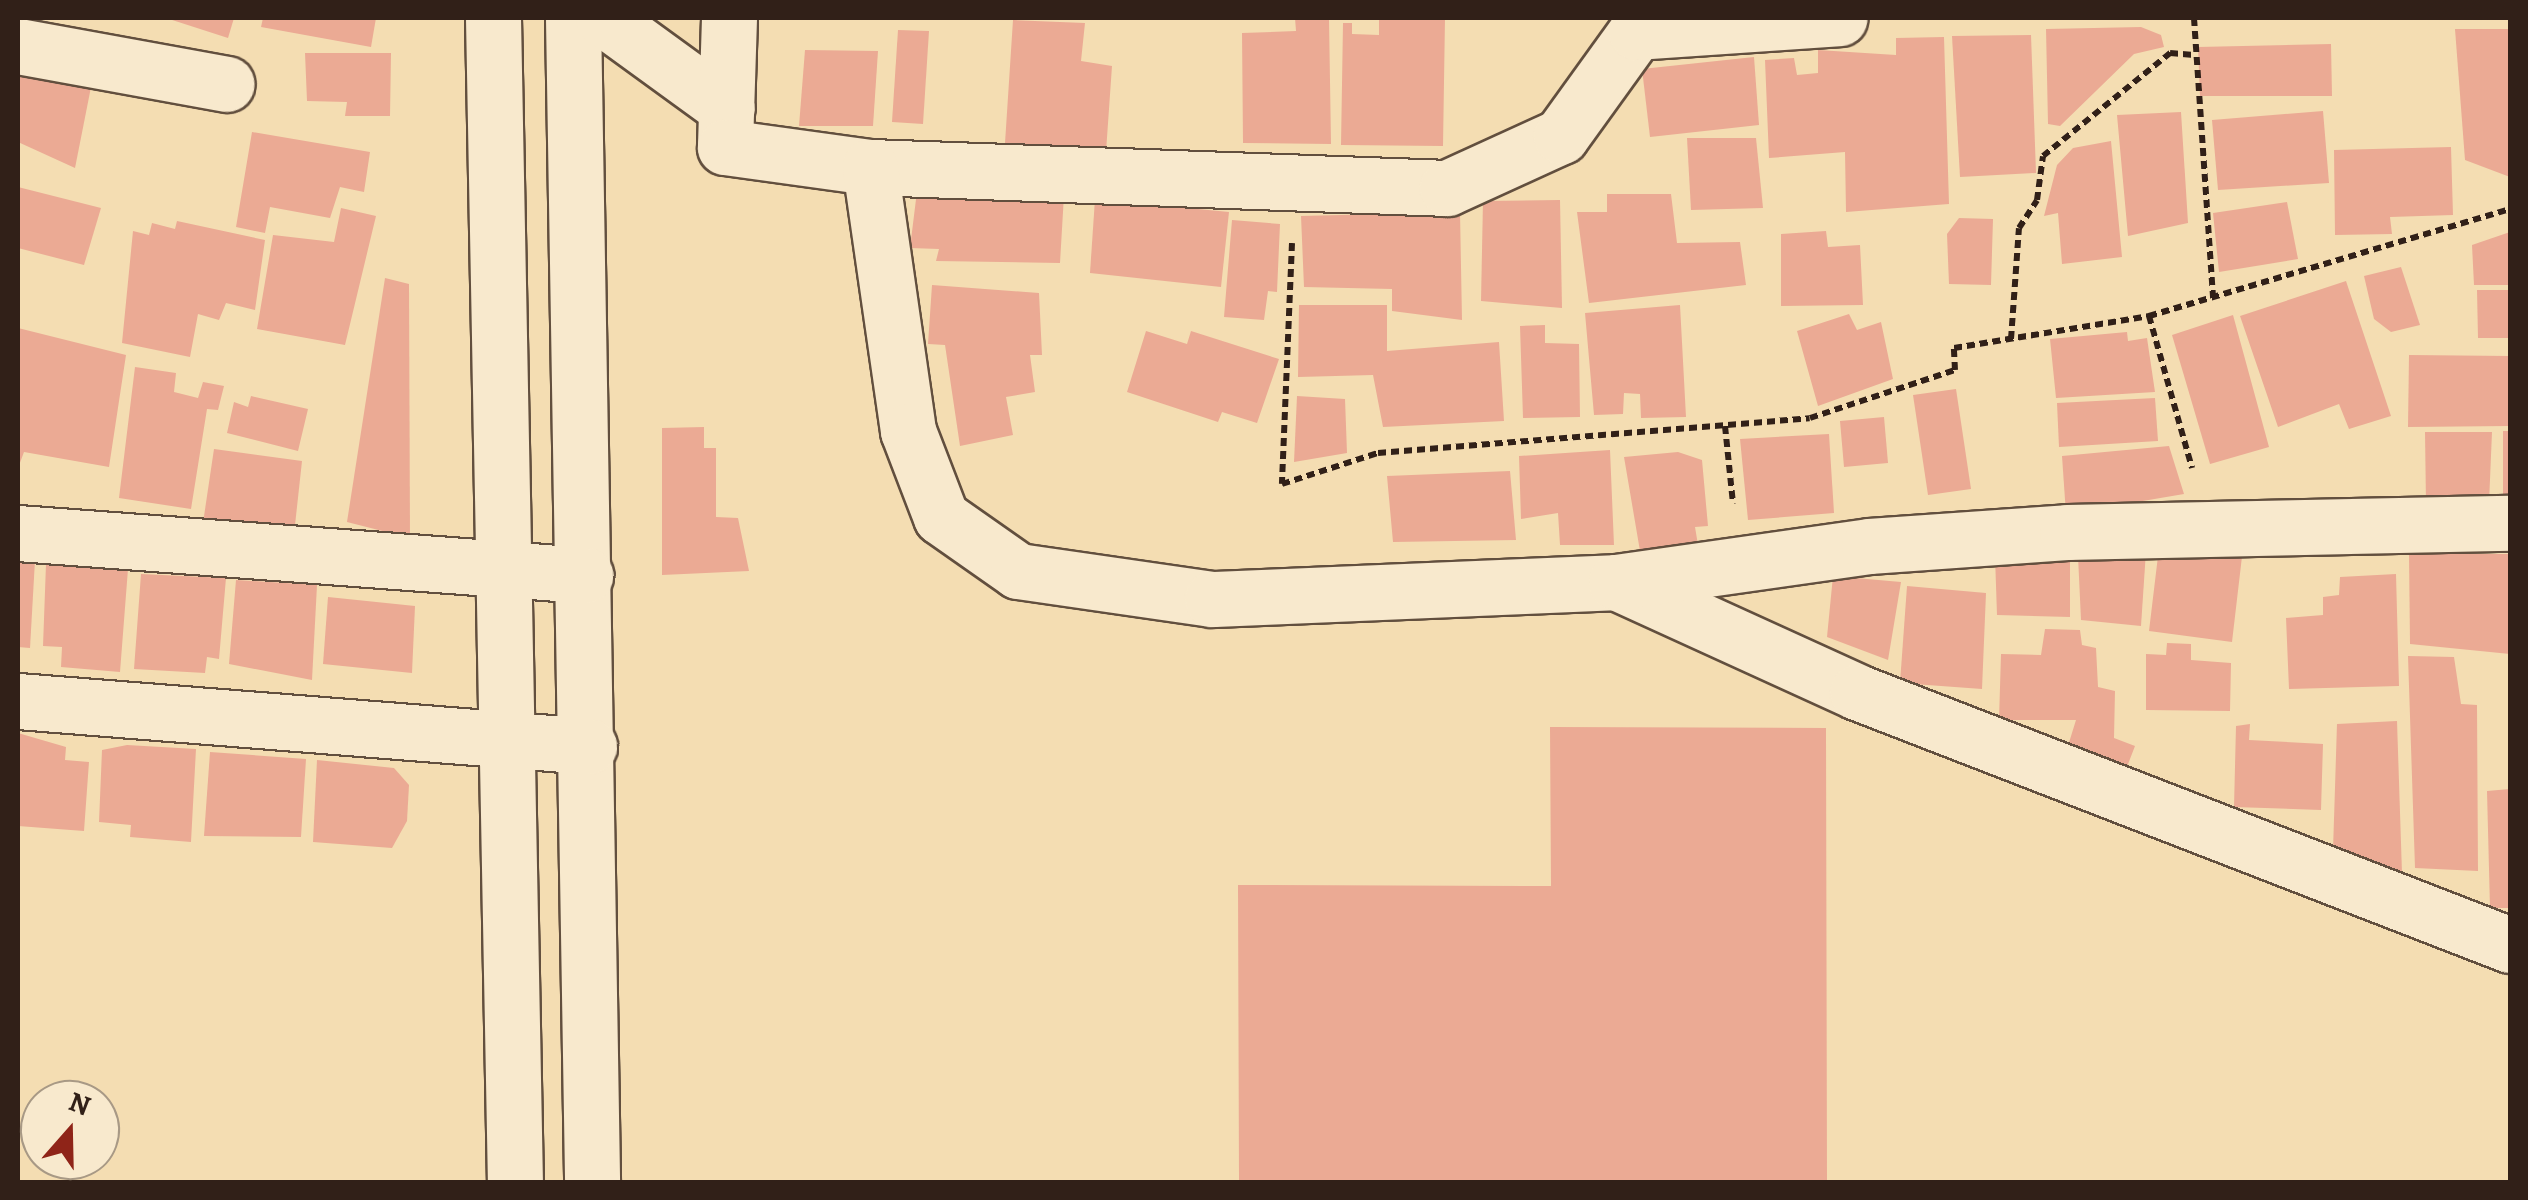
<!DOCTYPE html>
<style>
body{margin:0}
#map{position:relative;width:2528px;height:1200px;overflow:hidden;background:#f4ddb2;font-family:Alegreya,serif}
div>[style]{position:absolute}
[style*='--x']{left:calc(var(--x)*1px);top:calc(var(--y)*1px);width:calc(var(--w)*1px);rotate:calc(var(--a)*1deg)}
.building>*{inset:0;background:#ebaa94}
.path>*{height:6px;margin-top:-3px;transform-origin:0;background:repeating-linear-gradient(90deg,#312018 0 8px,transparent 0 13px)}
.roads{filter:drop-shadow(2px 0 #624f3e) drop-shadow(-2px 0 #624f3e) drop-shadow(0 2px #624f3e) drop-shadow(0 -2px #624f3e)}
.street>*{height:55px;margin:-27.5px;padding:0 27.5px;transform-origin:27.5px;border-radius:27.5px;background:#f8e9cd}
span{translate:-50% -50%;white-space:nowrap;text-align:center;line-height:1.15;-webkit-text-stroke:8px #f8e9cd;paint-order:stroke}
.frame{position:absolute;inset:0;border:20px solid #312018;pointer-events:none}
.north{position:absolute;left:20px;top:1080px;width:100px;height:100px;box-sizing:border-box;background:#f8e9cd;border:2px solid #a89985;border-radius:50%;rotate:20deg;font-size:28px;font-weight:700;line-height:40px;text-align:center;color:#312018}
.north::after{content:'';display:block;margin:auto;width:35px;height:45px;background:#8f2418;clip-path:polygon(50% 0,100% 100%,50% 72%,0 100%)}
</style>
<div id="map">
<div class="building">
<div style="clip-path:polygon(166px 18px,234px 18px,228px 38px)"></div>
<div style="clip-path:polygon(263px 18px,376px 18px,371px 47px,261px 27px)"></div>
<div style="clip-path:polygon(1295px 18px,1329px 18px,1331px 144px,1243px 143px,1242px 33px,1296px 31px)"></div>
<div style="clip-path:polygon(1379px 18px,1445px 18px,1443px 146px,1341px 145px,1343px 23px,1352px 23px,1352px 34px,1379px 35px)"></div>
<div style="clip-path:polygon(1013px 20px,1085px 23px,1081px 61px,1112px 66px,1106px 152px,1005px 143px)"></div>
<div style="clip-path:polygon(2141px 27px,2161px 35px,2164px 47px,2134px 54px,2060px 126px,2048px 124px,2046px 29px)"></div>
<div style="clip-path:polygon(2455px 29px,2510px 29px,2510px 177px,2465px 160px)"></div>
<div style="clip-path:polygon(898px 30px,929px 31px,923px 124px,892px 122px)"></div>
<div style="clip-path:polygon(2031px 35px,2036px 173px,1960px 177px,1952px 36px)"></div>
<div style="clip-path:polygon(1944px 37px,1949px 204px,1846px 212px,1845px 152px,1769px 158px,1765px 60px,1794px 58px,1797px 75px,1818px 73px,1818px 50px,1896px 55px,1896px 38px)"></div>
<div style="clip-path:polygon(2331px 44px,2332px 96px,2200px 96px,2198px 47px)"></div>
<div style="clip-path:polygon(805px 50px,878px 51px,873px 126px,799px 126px)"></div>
<div style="clip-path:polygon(305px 53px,391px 53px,390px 116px,345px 116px,347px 102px,307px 101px)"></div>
<div style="clip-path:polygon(1754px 57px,1759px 125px,1650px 137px,1642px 69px)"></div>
<div style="clip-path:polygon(18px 68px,92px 82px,75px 168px,18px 142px)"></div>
<div style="clip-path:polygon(2323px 111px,2329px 183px,2218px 190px,2212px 120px)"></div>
<div style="clip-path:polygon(2181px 112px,2188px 223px,2128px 236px,2117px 115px)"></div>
<div style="clip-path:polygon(252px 132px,370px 152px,364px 192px,340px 187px,330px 218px,270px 207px,265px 233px,236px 227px)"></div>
<div style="clip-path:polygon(1687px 138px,1756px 138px,1763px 208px,1691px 210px)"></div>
<div style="clip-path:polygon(2111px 141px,2122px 257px,2062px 264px,2058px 213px,2044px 216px,2057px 165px,2073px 148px)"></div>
<div style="clip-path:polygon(2451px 147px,2453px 215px,2390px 217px,2392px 234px,2335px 235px,2334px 150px)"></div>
<div style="clip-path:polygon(918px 183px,1064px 195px,1060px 263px,936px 261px,939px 249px,910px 248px)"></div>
<div style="clip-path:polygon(18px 187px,101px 208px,84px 265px,18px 248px)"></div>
<div style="clip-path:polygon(1607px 194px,1671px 194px,1677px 243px,1740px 242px,1746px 285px,1589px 303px,1577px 212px,1607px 212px)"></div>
<div style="clip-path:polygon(1095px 199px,1229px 212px,1221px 287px,1090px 273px)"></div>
<div style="clip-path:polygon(1560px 200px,1562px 308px,1481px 301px,1483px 201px)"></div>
<div style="clip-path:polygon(2287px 202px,2298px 259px,2219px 272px,2213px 213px)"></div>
<div style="clip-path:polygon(341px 208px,376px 216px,345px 345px,257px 329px,273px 235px,334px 242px)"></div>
<div style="clip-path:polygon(1460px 212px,1462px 320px,1392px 311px,1392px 289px,1304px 287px,1301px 216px)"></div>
<div style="clip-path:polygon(1959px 218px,1993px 219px,1991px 285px,1949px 284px,1947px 234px)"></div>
<div style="clip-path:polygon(1232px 220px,1280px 224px,1277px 292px,1268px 291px,1264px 320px,1224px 317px)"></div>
<div style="clip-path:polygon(177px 221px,265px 240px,255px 310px,226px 303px,219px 320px,198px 314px,190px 357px,122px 343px,133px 231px,149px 235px,152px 223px,175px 229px)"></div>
<div style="clip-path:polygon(1826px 231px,1828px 247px,1860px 245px,1863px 305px,1781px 306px,1781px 234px)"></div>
<div style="clip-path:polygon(2510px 232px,2510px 285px,2474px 285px,2472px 245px)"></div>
<div style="clip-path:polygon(2401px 267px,2420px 325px,2391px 332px,2374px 319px,2364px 276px)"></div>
<div style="clip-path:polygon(385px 278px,409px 284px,410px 538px,347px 522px)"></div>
<div style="clip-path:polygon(2346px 281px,2391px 416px,2349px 429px,2339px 404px,2278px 427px,2240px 316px)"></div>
<div style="clip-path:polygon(932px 285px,1039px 293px,1042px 355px,1030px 355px,1035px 392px,1006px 397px,1013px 435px,960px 446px,945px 345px,928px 344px)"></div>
<div style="clip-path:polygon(2477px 290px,2510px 290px,2510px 338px,2478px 338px)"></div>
<div style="clip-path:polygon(1299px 305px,1387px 305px,1387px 351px,1499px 342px,1504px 421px,1383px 427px,1373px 375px,1298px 377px)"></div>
<div style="clip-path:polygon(1680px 305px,1686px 417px,1641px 418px,1640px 394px,1624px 393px,1623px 414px,1594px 415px,1585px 313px)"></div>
<div style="clip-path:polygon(1849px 314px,1857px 330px,1881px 322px,1893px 379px,1818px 406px,1797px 331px)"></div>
<div style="clip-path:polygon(2233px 315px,2269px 447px,2210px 464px,2172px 335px)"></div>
<div style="clip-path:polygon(1545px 325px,1545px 343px,1579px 344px,1580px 417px,1523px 418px,1520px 326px)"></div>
<div style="clip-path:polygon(18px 328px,126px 355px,109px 467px,24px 452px,18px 468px)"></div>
<div style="clip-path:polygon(1146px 331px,1187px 344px,1191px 331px,1279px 359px,1257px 423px,1222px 412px,1218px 422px,1127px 392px)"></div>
<div style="clip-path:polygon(2127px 332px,2128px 341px,2147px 338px,2155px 392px,2056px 398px,2050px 339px)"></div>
<div style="clip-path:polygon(2409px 355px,2510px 356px,2509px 426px,2408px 427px)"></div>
<div style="clip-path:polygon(135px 367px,176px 373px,174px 392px,198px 398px,203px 382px,224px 386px,218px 410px,207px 409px,191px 509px,119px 498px)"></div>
<div style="clip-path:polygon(1956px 389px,1971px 489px,1928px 495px,1913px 395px)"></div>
<div style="clip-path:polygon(251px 396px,308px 409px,298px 451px,227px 433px,234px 402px,248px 407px)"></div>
<div style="clip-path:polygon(1297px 396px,1345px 399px,1347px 453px,1294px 462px)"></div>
<div style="clip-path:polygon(2155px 398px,2158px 441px,2059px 447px,2057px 403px)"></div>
<div style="clip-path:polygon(1884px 417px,1888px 463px,1844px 467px,1840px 421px)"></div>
<div style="clip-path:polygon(704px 427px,704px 448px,716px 448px,716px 517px,738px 518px,749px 571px,662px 575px,662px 428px)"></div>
<div style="clip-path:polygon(2503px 431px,2510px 431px,2510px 503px,2503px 503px)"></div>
<div style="clip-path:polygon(2425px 432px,2492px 432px,2489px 503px,2426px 504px)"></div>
<div style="clip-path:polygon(1829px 434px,1834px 513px,1748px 520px,1740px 439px)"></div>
<div style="clip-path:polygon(2169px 446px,2184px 494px,2066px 514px,2062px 456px)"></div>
<div style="clip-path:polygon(214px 449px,302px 461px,295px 525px,203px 523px)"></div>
<div style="clip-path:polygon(1610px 450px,1614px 545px,1560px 545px,1558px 513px,1521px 519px,1519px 456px)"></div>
<div style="clip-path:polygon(1678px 452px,1702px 460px,1708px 526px,1695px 527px,1698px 545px,1640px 551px,1624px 457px)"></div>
<div style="clip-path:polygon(1510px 471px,1516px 540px,1393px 542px,1387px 476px)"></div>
<div style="clip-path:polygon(2212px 546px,2243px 548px,2232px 642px,2149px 631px,2158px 556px,2209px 557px)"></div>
<div style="clip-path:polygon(2146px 551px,2141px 626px,2081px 620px,2078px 556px)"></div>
<div style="clip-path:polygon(2070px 552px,2070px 617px,1997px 615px,1995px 556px)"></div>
<div style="clip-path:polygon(2409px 554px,2510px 554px,2510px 654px,2410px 644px)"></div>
<div style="clip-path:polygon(18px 559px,35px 560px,30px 648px,18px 647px)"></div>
<div style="clip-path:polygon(46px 564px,128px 569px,120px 672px,61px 667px,62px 647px,43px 646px)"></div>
<div style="clip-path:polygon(141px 574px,226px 578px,219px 659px,207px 657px,205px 673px,134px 669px)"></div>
<div style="clip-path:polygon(2396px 574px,2399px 686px,2289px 689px,2286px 618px,2323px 615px,2323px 597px,2339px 595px,2340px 577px)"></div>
<div style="clip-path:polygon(1833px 576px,1901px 582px,1888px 660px,1827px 637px)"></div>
<div style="clip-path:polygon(236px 580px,317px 585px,312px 680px,229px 664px)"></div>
<div style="clip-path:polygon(1907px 586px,1986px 593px,1982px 689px,1900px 683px)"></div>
<div style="clip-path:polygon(328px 597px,415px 606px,412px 673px,323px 664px)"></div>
<div style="clip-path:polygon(2045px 629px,2080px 630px,2082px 645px,2096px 648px,2098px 687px,2115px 691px,2114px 738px,2135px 746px,2125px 772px,2067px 749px,2076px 720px,1999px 720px,2001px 654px,2041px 655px)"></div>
<div style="clip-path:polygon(2167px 643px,2191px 644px,2191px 660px,2231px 663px,2230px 711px,2146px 710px,2146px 654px,2166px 655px)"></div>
<div style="clip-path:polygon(2408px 656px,2454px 657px,2461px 704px,2477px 705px,2478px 871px,2415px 868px)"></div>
<div style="clip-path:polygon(2397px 721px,2402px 873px,2333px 851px,2337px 724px)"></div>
<div style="clip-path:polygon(2250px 724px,2249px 740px,2323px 744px,2321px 810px,2234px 807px,2236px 726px)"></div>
<div style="clip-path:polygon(1550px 727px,1826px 728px,1827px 1182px,1239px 1182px,1238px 885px,1551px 886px)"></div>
<div style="clip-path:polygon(18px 733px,66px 747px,65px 760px,89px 762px,84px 831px,18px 826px)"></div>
<div style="clip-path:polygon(127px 745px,196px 749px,191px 842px,130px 837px,131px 825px,99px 822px,102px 750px)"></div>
<div style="clip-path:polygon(210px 752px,306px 759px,301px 837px,204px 836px)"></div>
<div style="clip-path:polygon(317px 760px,394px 768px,409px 785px,407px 821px,392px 848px,313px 842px)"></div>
<div style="clip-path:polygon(2510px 789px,2510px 908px,2490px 908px,2487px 791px)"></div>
</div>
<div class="path">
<div style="--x:2194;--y:18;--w:281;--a:86.1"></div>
<div style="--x:1292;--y:243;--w:241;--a:92.4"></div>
<div style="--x:1282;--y:484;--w:101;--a:-17.9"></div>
<div style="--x:1378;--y:453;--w:433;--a:-4.6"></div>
<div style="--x:1810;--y:418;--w:153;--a:-18.3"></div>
<div style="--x:1955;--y:370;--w:22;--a:-93"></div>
<div style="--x:1954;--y:348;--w:198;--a:-9.3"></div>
<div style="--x:2149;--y:316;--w:377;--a:-16.5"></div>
<div style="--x:2149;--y:316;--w:158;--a:74.2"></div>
<div style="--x:2011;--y:339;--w:111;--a:-85.9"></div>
<div style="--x:2019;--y:228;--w:33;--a:-57"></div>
<div style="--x:2037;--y:200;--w:44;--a:-82.2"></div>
<div style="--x:2043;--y:156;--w:164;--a:-39"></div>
<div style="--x:2170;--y:53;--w:24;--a:5"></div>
<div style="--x:1725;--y:426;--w:78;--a:84.1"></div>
</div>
<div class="roads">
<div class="street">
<div style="--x:493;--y:18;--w:1164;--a:88.92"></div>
<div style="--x:573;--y:18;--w:1164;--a:89.06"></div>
<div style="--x:603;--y:18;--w:153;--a:36"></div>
<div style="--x:729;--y:18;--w:129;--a:91.8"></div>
<div style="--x:725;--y:147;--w:146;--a:7.9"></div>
<div style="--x:870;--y:167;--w:577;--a:2.08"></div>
<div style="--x:1447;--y:188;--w:125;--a:-24.5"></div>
<div style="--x:1561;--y:136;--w:128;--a:-54.2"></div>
<div style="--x:1636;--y:32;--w:204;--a:-3.9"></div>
<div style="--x:18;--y:46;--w:212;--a:10.3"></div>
<div style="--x:870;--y:167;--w:267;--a:81.8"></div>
<div style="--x:908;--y:431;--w:92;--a:69"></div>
<div style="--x:941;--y:517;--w:94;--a:35"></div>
<div style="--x:1018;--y:571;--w:196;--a:8.2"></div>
<div style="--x:1212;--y:599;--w:404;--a:-2.4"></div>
<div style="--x:1616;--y:582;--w:265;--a:24.5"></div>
<div style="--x:1857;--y:692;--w:700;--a:21.18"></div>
<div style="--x:18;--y:533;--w:569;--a:4.24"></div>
<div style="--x:1616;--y:582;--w:256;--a:-8.1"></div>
<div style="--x:1869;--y:546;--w:198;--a:-4"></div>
<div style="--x:2067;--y:532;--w:443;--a:-1.2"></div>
<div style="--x:18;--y:701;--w:573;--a:4.51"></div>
</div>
</div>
<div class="frame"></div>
<div class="north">N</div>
</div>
